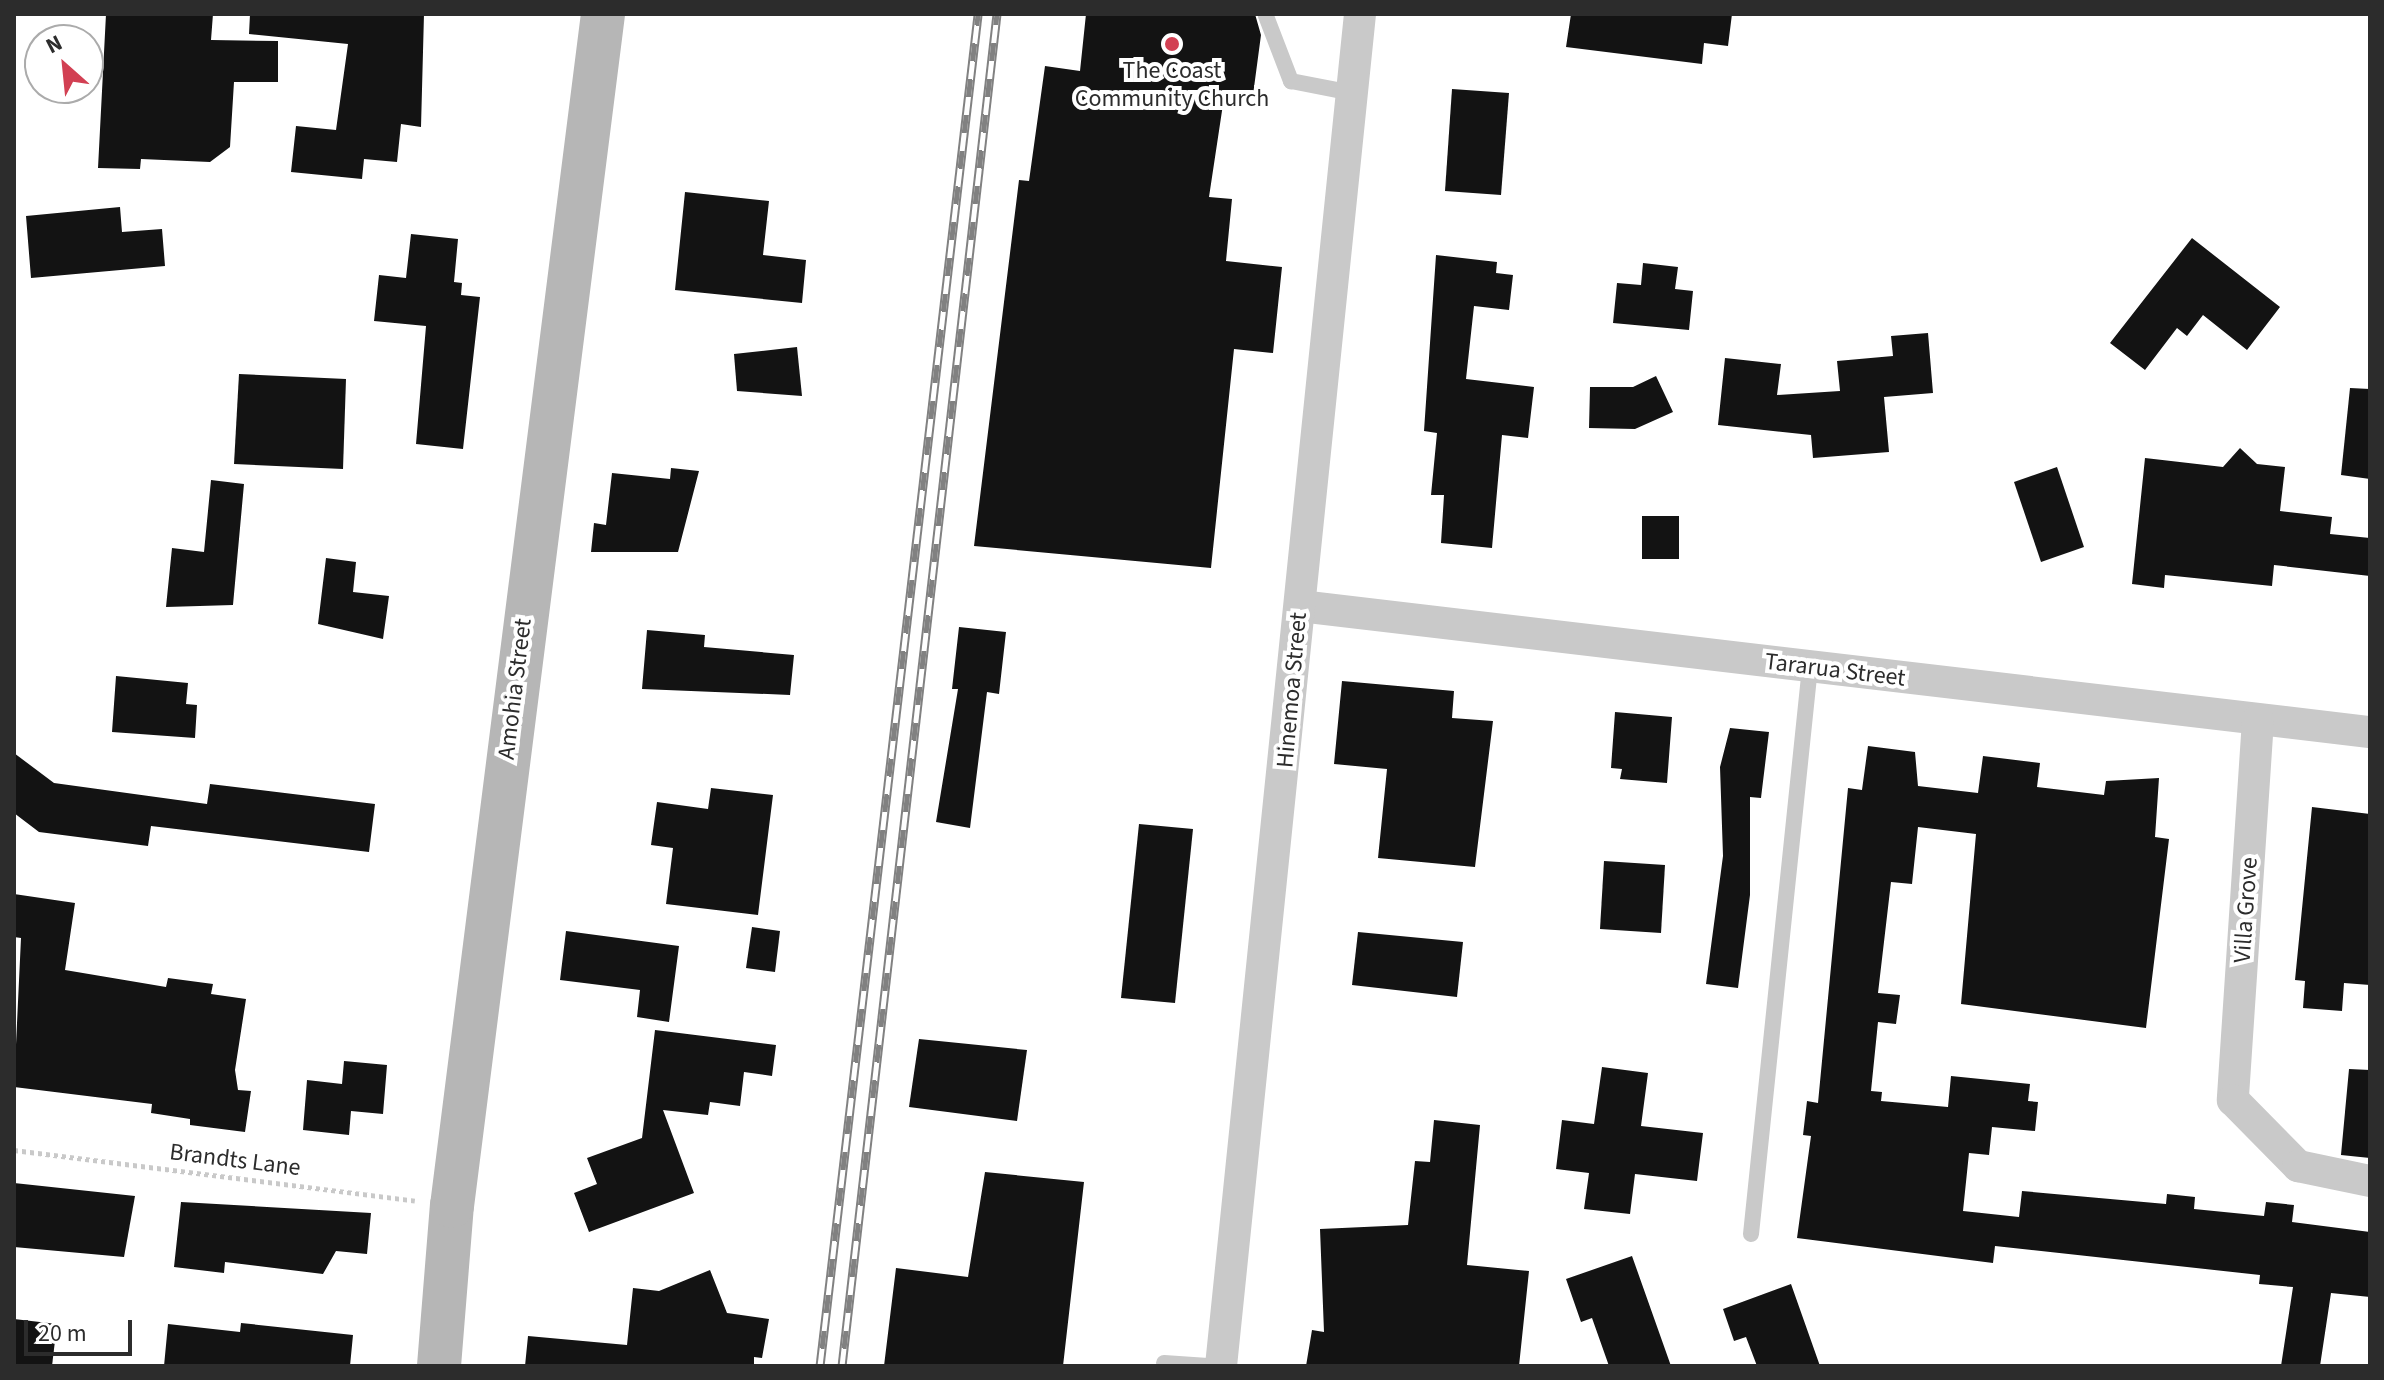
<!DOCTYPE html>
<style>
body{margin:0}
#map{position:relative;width:2384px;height:1380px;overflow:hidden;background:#fff;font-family:"Source Sans 3",sans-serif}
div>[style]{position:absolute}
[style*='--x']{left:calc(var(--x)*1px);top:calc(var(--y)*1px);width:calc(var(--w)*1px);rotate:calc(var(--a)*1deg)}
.building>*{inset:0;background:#131313}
.path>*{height:5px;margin-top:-2.5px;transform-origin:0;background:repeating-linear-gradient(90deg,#c9c9c9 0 4px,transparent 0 8px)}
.lane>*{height:16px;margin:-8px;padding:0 8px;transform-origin:8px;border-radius:8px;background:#c9c9c9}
.street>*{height:32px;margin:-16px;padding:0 16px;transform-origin:16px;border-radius:16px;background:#c9c9c9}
.secondary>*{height:44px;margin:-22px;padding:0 22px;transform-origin:22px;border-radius:22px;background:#b6b6b6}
.rail>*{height:9px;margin-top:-4.5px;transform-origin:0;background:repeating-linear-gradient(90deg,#fff 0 18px,#818181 0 36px);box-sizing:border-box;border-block:2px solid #818181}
.dots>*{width:22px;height:22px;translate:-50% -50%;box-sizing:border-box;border:4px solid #fff;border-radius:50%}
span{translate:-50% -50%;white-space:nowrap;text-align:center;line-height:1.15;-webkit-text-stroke:8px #fff;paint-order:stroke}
.poi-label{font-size:24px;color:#2c2c2c}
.street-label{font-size:24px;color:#2c2c2c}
.frame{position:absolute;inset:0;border:16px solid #2c2c2c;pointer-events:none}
.north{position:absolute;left:24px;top:24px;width:80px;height:80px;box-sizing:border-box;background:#fff;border:2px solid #ababab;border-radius:50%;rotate:333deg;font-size:22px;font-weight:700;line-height:32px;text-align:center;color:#2c2c2c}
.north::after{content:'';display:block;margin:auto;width:28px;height:36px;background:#d24053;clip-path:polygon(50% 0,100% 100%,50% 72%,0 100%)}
.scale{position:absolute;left:24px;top:1320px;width:108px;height:36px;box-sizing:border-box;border:4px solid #2c2c2c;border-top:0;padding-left:10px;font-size:24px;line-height:28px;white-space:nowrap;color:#2c2c2c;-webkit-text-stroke:6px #fff;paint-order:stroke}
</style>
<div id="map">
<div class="building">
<div style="clip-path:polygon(106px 14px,213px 14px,211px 40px,278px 41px,278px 82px,234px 82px,230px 147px,210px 162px,141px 159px,140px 169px,98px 168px)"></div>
<div style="clip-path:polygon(250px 14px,424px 14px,421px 127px,401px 124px,397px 162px,364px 159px,362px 179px,291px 172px,296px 126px,336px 130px,348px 44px,249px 34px)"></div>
<div style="clip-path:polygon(1086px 14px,1255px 14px,1261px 35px,1253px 95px,1225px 91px,1209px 197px,1232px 199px,1226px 261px,1282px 267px,1273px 353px,1234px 349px,1211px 568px,974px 546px,1019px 180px,1029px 181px,1045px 66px,1080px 71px)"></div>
<div style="clip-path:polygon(1571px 14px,1732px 14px,1728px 46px,1704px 43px,1702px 64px,1566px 47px)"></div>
<div style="clip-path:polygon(1452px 89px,1509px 93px,1501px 195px,1445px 191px)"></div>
<div style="clip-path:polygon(685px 192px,769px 201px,763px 255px,806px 260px,802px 303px,675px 290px)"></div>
<div style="clip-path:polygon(120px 207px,122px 232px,162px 229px,165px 266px,31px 278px,26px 216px)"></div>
<div style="clip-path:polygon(411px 234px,458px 239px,454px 282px,462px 283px,461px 295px,480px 297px,463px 449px,416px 444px,426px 326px,374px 321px,379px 275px,406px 278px)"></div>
<div style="clip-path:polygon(2192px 238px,2280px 307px,2247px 350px,2203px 315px,2187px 336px,2177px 328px,2145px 370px,2110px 343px)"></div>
<div style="clip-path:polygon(1436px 255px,1497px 262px,1496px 273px,1513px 275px,1509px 310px,1474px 306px,1466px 379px,1534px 387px,1528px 438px,1502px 435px,1492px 548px,1441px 543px,1444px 495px,1431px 495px,1437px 433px,1424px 431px)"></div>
<div style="clip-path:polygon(1643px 263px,1678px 267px,1675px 289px,1693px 291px,1689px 330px,1613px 323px,1617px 283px,1641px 285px)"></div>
<div style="clip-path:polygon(1928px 333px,1933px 393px,1884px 397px,1889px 452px,1813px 458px,1811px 435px,1718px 425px,1725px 358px,1781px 364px,1777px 395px,1840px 391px,1837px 361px,1893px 356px,1891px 336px)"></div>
<div style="clip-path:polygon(797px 347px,802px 396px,737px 391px,734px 354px)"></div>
<div style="clip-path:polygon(239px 374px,346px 379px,343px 469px,234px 464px)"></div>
<div style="clip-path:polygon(1656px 376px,1673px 412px,1635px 429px,1589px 428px,1590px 387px,1633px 387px)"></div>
<div style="clip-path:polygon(2350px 388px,2370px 389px,2370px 479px,2341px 475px)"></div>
<div style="clip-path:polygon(2240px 448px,2257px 464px,2285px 467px,2280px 511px,2332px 517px,2330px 534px,2370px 538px,2370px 576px,2274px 565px,2272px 586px,2165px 575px,2164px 588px,2132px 584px,2145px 458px,2223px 467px)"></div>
<div style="clip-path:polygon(2057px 467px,2084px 547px,2041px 562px,2014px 482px)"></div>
<div style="clip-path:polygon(671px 468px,699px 471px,678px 552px,591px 552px,594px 523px,606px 525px,612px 473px,670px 479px)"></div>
<div style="clip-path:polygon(211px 480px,244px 484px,233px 605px,166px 607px,172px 548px,204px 552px)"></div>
<div style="clip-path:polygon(1642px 516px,1679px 516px,1679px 559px,1642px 559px)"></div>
<div style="clip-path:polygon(326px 558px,356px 562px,353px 592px,389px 596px,383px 639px,318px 624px)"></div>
<div style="clip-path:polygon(959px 627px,1006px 632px,999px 694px,987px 692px,970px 828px,936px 822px,958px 689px,952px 689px)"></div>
<div style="clip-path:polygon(647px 630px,705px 635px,704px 647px,794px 655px,790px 695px,642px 689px)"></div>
<div style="clip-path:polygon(116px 676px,188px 683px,186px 704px,197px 705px,195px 738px,112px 732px)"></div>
<div style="clip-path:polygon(1342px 681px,1454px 691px,1452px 718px,1493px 721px,1475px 867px,1378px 858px,1387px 769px,1334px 764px)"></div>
<div style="clip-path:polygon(1615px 712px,1672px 717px,1667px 783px,1620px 779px,1622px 769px,1611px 768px)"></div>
<div style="clip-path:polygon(1730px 728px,1769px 732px,1761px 798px,1750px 797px,1750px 895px,1738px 988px,1706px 984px,1723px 856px,1720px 767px)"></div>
<div style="clip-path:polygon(1868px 746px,1915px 752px,1918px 786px,1978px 793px,1983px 756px,2040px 763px,2037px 787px,2104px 795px,2106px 781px,2159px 778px,2155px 837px,2169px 839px,2146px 1028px,1961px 1004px,1976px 834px,1918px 827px,1912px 884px,1891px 882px,1878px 993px,1900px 995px,1896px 1024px,1878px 1022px,1871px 1091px,1882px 1092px,1881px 1101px,1948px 1107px,1951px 1076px,2030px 1084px,2028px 1101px,2038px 1102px,2035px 1131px,1992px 1127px,1989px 1155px,1969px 1153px,1963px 1211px,2019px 1217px,2022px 1191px,2166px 1204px,2167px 1194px,2195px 1197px,2194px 1209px,2264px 1216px,2266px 1202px,2294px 1205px,2292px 1222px,2370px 1232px,2370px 1297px,2331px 1293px,2320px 1366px,2281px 1366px,2293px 1287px,2259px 1284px,2260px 1275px,1995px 1246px,1993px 1263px,1797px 1238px,1811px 1136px,1803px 1135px,1807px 1101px,1818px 1103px,1848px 788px,1862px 790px)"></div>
<div style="clip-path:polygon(14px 753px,54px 783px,207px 804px,210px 784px,375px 804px,369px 852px,151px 826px,148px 846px,39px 832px,14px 813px)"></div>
<div style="clip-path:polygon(711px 788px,773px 795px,758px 915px,666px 904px,673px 848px,651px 845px,657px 802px,708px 809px)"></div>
<div style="clip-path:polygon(2312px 807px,2370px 814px,2370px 985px,2344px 983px,2342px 1011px,2303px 1008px,2305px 981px,2295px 980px)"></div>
<div style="clip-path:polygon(1139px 824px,1193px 829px,1175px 1003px,1121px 998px)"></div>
<div style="clip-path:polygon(1604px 861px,1665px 865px,1661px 933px,1600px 929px)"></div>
<div style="clip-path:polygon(14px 894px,75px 903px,65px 970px,166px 987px,168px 978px,213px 984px,211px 994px,246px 999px,235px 1070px,238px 1090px,251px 1091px,245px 1132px,190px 1125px,190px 1119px,151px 1113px,152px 1104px,14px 1087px,21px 938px,14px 937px)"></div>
<div style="clip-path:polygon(752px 927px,780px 931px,775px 972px,746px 968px)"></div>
<div style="clip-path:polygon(566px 931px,679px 946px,669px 1022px,637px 1017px,640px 990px,560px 980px)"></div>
<div style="clip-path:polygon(1358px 932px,1463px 942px,1457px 997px,1352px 985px)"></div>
<div style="clip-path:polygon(655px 1030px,776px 1045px,772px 1076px,744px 1072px,740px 1106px,710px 1102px,708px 1115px,663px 1110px,694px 1193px,589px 1232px,574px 1193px,597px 1184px,587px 1158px,642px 1138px)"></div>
<div style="clip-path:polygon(919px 1039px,1027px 1050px,1017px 1121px,909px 1107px)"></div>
<div style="clip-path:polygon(344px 1061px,387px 1065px,383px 1114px,351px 1111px,349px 1135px,303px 1130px,307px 1080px,342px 1084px)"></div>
<div style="clip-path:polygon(1602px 1067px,1648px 1073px,1641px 1126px,1703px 1133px,1697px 1181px,1635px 1174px,1630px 1214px,1584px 1209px,1589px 1173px,1556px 1169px,1562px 1120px,1594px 1124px)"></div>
<div style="clip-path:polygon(2349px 1069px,2370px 1070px,2370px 1158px,2341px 1155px)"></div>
<div style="clip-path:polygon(1434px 1120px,1480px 1125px,1467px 1265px,1529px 1271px,1519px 1366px,1306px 1366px,1312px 1330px,1324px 1332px,1320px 1229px,1408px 1225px,1415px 1161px,1430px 1162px)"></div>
<div style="clip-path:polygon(985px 1172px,1084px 1182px,1063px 1366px,884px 1366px,896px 1268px,968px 1277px)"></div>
<div style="clip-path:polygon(14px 1183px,135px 1196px,124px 1257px,14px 1247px)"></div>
<div style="clip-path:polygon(181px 1202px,371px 1213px,367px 1254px,336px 1251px,323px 1274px,225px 1262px,224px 1273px,174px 1267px)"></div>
<div style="clip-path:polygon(1632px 1256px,1671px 1366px,1609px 1366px,1592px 1318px,1581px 1322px,1566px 1279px)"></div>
<div style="clip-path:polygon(710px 1270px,727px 1313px,769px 1319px,762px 1358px,754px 1357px,754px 1366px,525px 1366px,528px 1336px,627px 1345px,633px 1288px,659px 1291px)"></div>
<div style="clip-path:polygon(1791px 1284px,1820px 1366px,1757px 1366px,1746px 1337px,1734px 1341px,1723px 1309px)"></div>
<div style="clip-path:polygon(14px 1319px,57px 1324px,52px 1366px,14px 1366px)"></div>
<div style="clip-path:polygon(241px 1323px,353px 1335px,350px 1366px,164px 1366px,168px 1324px,240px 1332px)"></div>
</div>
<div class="path">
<div style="--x:14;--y:1150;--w:404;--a:7.2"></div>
</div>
<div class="lane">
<div style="--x:1266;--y:16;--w:70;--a:69"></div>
<div style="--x:1291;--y:81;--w:62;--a:11.1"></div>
<div style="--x:1751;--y:1234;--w:570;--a:-84.06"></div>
<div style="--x:1164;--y:1363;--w:44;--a:3.9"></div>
</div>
<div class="street">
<div style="--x:1300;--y:606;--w:1077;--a:6.72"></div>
<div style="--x:2258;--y:720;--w:381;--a:93.8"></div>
<div style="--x:2233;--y:1100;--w:93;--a:45.4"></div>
<div style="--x:2298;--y:1166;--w:74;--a:11.8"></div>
<div style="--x:1221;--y:1366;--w:1359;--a:-84.13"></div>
</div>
<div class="secondary">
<div style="--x:439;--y:1366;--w:161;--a:-85.4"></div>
<div style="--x:452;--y:1206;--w:1202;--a:-82.78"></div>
</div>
<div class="rail">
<div style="--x:820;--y:1366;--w:1361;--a:-83.33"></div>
<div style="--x:842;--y:1366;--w:1361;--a:-83.46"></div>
</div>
<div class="dots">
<div style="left:1172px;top:44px;background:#d24053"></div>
</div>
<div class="poi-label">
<span style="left:1172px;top:85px">The Coast<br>Community Church</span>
</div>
<div class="street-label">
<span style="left:1835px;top:670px;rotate:7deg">Tararua Street</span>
<span style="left:515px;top:689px;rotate:-83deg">Amohia Street</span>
<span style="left:1292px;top:690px;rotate:-85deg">Hinemoa Street</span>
<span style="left:2246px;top:910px;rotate:-86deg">Villa Grove</span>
<span style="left:235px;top:1160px;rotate:7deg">Brandts Lane</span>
</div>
<div class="frame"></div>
<div class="north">N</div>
<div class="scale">20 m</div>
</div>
